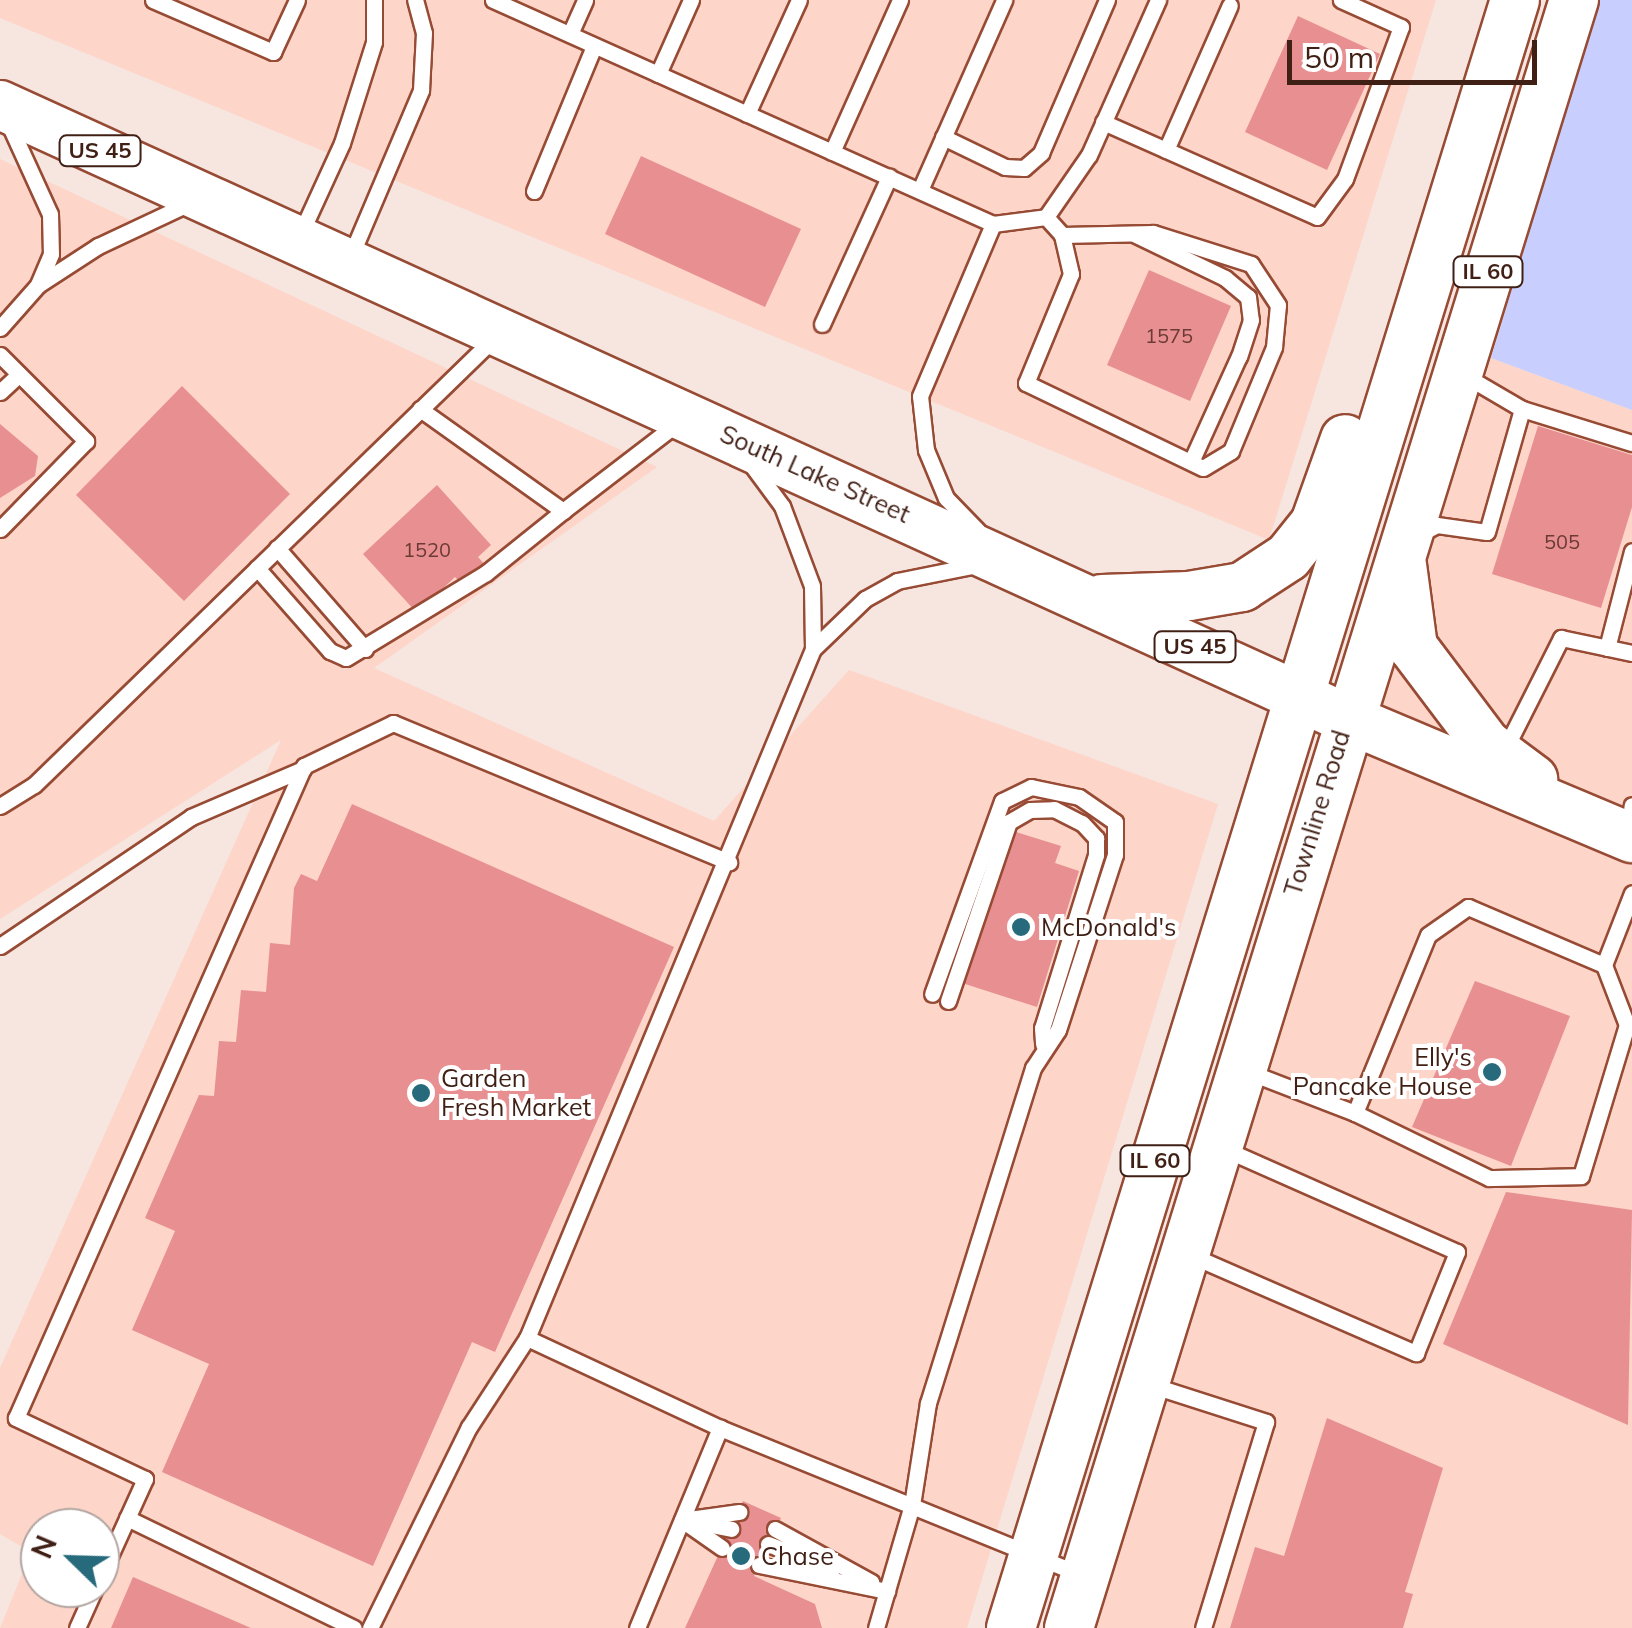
<!DOCTYPE html>
<style>
body{margin:0}
#map{position:relative;width:1632px;height:1628px;overflow:hidden;background:#f7e5df;font-family:Mulish,sans-serif}
div>[style]{position:absolute}
[style*='--x']{left:calc(var(--x)*1px);top:calc(var(--y)*1px);width:calc(var(--w)*1px);rotate:calc(var(--a)*1deg)}
.built>*{inset:0;background:#fdd5c9}
.green>*{inset:0;background:#c8cffe}
.building>*{inset:0;background:#e88f92}
.roads{filter:drop-shadow(2px 0 #974b34) drop-shadow(-2px 0 #974b34) drop-shadow(0 2px #974b34) drop-shadow(0 -2px #974b34)}
.service>*{height:15px;margin:-7.5px;padding:0 7.5px;transform-origin:7.5px;border-radius:7.5px;background:#fff}
.primary>*{height:48px;margin:-24px;padding:0 24px;transform-origin:24px;border-radius:24px;background:#fff}
.dots>*{width:28px;height:28px;translate:-50% -50%;box-sizing:border-box;border:5px solid #fff;border-radius:50%}
span{translate:-50% -50%;white-space:nowrap;text-align:center;line-height:1.15;-webkit-text-stroke:8px #fff;paint-order:stroke}
.number-label{font-size:20px;color:#6a3b34}
.number-label span{-webkit-text-stroke-width:0}
.shield-label span{padding:2px 8px;background:#fff;border:2px solid;border-radius:8px;-webkit-text-stroke-width:0}
.shield-label{font-size:22px;color:#401f15;font-weight:700}
.street-label{font-size:25px;color:#401f15}
.poi-label{font-size:25px;color:#401f15}
.left{translate:0 -50%;text-align:left}
.right{translate:-100% -50%;text-align:right}
.north{position:absolute;left:20px;top:1508px;width:100px;height:100px;box-sizing:border-box;background:#fff;border:2px solid #b3a5a1;border-radius:50%;rotate:293deg;font-size:28px;font-weight:700;line-height:40px;text-align:center;color:#401f15}
.north::after{content:'';display:block;margin:auto;width:35px;height:45px;background:#266a7b;clip-path:polygon(50% 0,100% 100%,50% 72%,0 100%)}
.scale{position:absolute;left:1287px;top:40px;width:250px;height:45px;box-sizing:border-box;border:5px solid #401f15;border-top:0;padding-left:12px;font-size:30px;line-height:35px;white-space:nowrap;color:#401f15;-webkit-text-stroke:8px #fff;paint-order:stroke}
</style>
<div id="map">
<div class="built">
<div style="clip-path:polygon(0 0,1436px 0,1269px 540px,0 18px)"></div>
<div style="clip-path:polygon(evenodd,0 159px,657px 467px,374px 668px,714px 821px,849px 670px,1218px 804px,967px 1628px,0 1628px,31px 1552px,0 1534px,0 1368px,281px 740px,0 919px,0 159px,40px 1528px,100px 1528px,100px 1588px,40px 1588px,40px 1528px)"></div>
<div style="clip-path:polygon(1491px 358px,1632px 410px,1632px 1628px,1093px 1628px)"></div>
</div>
<div class="green">
<div style="clip-path:polygon(1600px 0,1632px 0,1632px 410px,1491px 358px)"></div>
</div>
<div class="building">
<div style="clip-path:polygon(1298px 16px,1380px 54px,1327px 170px,1245px 132px)"></div>
<div style="clip-path:polygon(641px 156px,801px 229px,765px 307px,605px 234px)"></div>
<div style="clip-path:polygon(1149px 270px,1231px 306px,1190px 401px,1107px 365px)"></div>
<div style="clip-path:polygon(182px 386px,290px 494px,184px 601px,76px 495px)"></div>
<div style="clip-path:polygon(0 424px,38px 456px,35px 476px,0 498px)"></div>
<div style="clip-path:polygon(1538px 426px,1632px 455px,1632px 507px,1601px 608px,1492px 574px)"></div>
<div style="clip-path:polygon(437px 485px,491px 545px,478px 557px,485px 565px,463px 585px,455px 577px,417px 613px,363px 554px)"></div>
<div style="clip-path:polygon(352px 804px,674px 947px,495px 1352px,472px 1342px,373px 1566px,162px 1472px,209px 1364px,132px 1330px,175px 1231px,145px 1218px,199px 1095px,214px 1096px,219px 1041px,236px 1042px,241px 990px,266px 992px,270px 943px,290px 945px,294px 888px,301px 874px,317px 881px)"></div>
<div style="clip-path:polygon(1010px 830px,1061px 846px,1055px 863px,1079px 871px,1037px 1007px,962px 983px)"></div>
<div style="clip-path:polygon(1475px 981px,1570px 1016px,1511px 1166px,1412px 1127px)"></div>
<div style="clip-path:polygon(1506px 1192px,1632px 1210px,1628px 1425px,1443px 1344px)"></div>
<div style="clip-path:polygon(1327px 1418px,1443px 1468px,1405px 1592px,1413px 1594px,1403px 1628px,1230px 1628px,1255px 1547px,1284px 1556px)"></div>
<div style="clip-path:polygon(743px 1501px,781px 1518px,754px 1576px,815px 1604px,822px 1628px,685px 1628px)"></div>
<div style="clip-path:polygon(133px 1577px,251px 1628px,111px 1628px)"></div>
</div>
<div class="roads">
<div class="service">
<div style="--x:153;--y:0;--w:131;--a:23.4"></div>
<div style="--x:273;--y:52;--w:57;--a:-65.2"></div>
<div style="--x:493;--y:0;--w:548;--a:24.13"></div>
<div style="--x:993;--y:224;--w:53;--a:-7.5"></div>
<div style="--x:1046;--y:217;--w:75;--a:-55.3"></div>
<div style="--x:1089;--y:155;--w:170;--a:-66"></div>
<div style="--x:570;--y:34;--w:37;--a:-66"></div>
<div style="--x:658;--y:74;--w:81;--a:-66"></div>
<div style="--x:747;--y:114;--w:125;--a:-65.5"></div>
<div style="--x:8;--y:122;--w:101;--a:65.5"></div>
<div style="--x:50;--y:214;--w:40;--a:88.6"></div>
<div style="--x:51;--y:254;--w:34;--a:113"></div>
<div style="--x:1103;--y:122;--w:234;--a:23.9"></div>
<div style="--x:1317;--y:217;--w:47;--a:-53.6"></div>
<div style="--x:1345;--y:179;--w:162;--a:-69.8"></div>
<div style="--x:1401;--y:27;--w:66;--a:-155.8"></div>
<div style="--x:943;--y:137;--w:69;--a:25.8"></div>
<div style="--x:1005;--y:167;--w:19;--a:3"></div>
<div style="--x:1024;--y:168;--w:23;--a:-41"></div>
<div style="--x:1041;--y:153;--w:167;--a:-66.7"></div>
<div style="--x:1166;--y:150;--w:158;--a:-66.2"></div>
<div style="--x:832;--y:152;--w:167;--a:-65.9"></div>
<div style="--x:920;--y:190;--w:208;--a:-66.1"></div>
<div style="--x:534;--y:191;--w:157;--a:-67.5"></div>
<div style="--x:1046;--y:217;--w:24;--a:48"></div>
<div style="--x:1062;--y:235;--w:40;--a:77"></div>
<div style="--x:1071;--y:274;--w:118;--a:112.4"></div>
<div style="--x:1026;--y:383;--w:196;--a:25.7"></div>
<div style="--x:1203;--y:468;--w:33;--a:-31"></div>
<div style="--x:1231;--y:451;--w:113;--a:-67.5"></div>
<div style="--x:1274;--y:347;--w:42;--a:-84.6"></div>
<div style="--x:1278;--y:305;--w:49;--a:-123.4"></div>
<div style="--x:1251;--y:264;--w:103;--a:-162.4"></div>
<div style="--x:1153;--y:233;--w:91;--a:178.7"></div>
<div style="--x:1136;--y:235;--w:99;--a:25.8"></div>
<div style="--x:1225;--y:278;--w:30;--a:40"></div>
<div style="--x:1248;--y:297;--w:23;--a:83"></div>
<div style="--x:1251;--y:320;--w:38;--a:108"></div>
<div style="--x:1239;--y:356;--w:116;--a:114.4"></div>
<div style="--x:299;--y:237;--w:103;--a:-65.4"></div>
<div style="--x:342;--y:143;--w:106;--a:-72.4"></div>
<div style="--x:374;--y:42;--w:42;--a:-90"></div>
<div style="--x:349;--y:260;--w:185;--a:-67"></div>
<div style="--x:421;--y:90;--w:57;--a:-87"></div>
<div style="--x:424;--y:33;--w:34;--a:-105"></div>
<div style="--x:822;--y:324;--w:162;--a:-65.5"></div>
<div style="--x:0;--y:328;--w:57;--a:-48.5"></div>
<div style="--x:38;--y:285;--w:72;--a:-33"></div>
<div style="--x:98;--y:246;--w:102;--a:-25.1"></div>
<div style="--x:0;--y:355;--w:122;--a:45"></div>
<div style="--x:86;--y:441;--w:123;--a:134.3"></div>
<div style="--x:0;--y:392;--w:26;--a:-43"></div>
<div style="--x:420;--y:409;--w:176;--a:35.5"></div>
<div style="--x:563;--y:511;--w:146;--a:-37.5"></div>
<div style="--x:1522;--y:409;--w:115;--a:17.2"></div>
<div style="--x:751;--y:464;--w:52;--a:53.6"></div>
<div style="--x:782;--y:506;--w:85;--a:69.4"></div>
<div style="--x:812;--y:586;--w:63;--a:89.1"></div>
<div style="--x:813;--y:649;--w:746;--a:112.54"></div>
<div style="--x:527;--y:1338;--w:213;--a:25"></div>
<div style="--x:720;--y:1428;--w:388;--a:22.1"></div>
<div style="--x:978;--y:531;--w:46;--a:-134.1"></div>
<div style="--x:946;--y:498;--w:52;--a:-112.6"></div>
<div style="--x:926;--y:450;--w:54;--a:-96.3"></div>
<div style="--x:920;--y:396;--w:187;--a:-67"></div>
<div style="--x:1418;--y:535;--w:21;--a:-28"></div>
<div style="--x:1437;--y:525;--w:50;--a:8"></div>
<div style="--x:1487;--y:532;--w:128;--a:-74.1"></div>
<div style="--x:1522;--y:409;--w:67;--a:-149.6"></div>
<div style="--x:277;--y:548;--w:134;--a:48.9"></div>
<div style="--x:257;--y:568;--w:111;--a:48.7"></div>
<div style="--x:330;--y:651;--w:17;--a:24"></div>
<div style="--x:346;--y:658;--w:164;--a:-31.3"></div>
<div style="--x:486;--y:573;--w:99;--a:-38.8"></div>
<div style="--x:1607;--y:648;--w:100;--a:-75.5"></div>
<div style="--x:813;--y:649;--w:72;--a:-43.9"></div>
<div style="--x:865;--y:599;--w:37;--a:-29"></div>
<div style="--x:897;--y:581;--w:82;--a:-11.3"></div>
<div style="--x:1503;--y:753;--w:129;--a:-63.2"></div>
<div style="--x:1561;--y:638;--w:73;--a:11.9"></div>
<div style="--x:0;--y:806;--w:40;--a:-32"></div>
<div style="--x:34;--y:785;--w:641;--a:-44.18"></div>
<div style="--x:1628;--y:832;--w:27;--a:-82"></div>
<div style="--x:0;--y:946;--w:230;--a:-34"></div>
<div style="--x:191;--y:817;--w:122;--a:-23.2"></div>
<div style="--x:948;--y:1001;--w:189;--a:-71.2"></div>
<div style="--x:1009;--y:822;--w:24;--a:-30"></div>
<div style="--x:1030;--y:810;--w:24;--a:-2"></div>
<div style="--x:1054;--y:809;--w:31;--a:27"></div>
<div style="--x:1082;--y:823;--w:21;--a:47"></div>
<div style="--x:1096;--y:838;--w:17;--a:90"></div>
<div style="--x:1096;--y:855;--w:181;--a:107.3"></div>
<div style="--x:1042;--y:1028;--w:16;--a:86"></div>
<div style="--x:1246;--y:1071;--w:117;--a:21.1"></div>
<div style="--x:1355;--y:1113;--w:192;--a:-67.7"></div>
<div style="--x:1428;--y:935;--w:49;--a:-35"></div>
<div style="--x:1468;--y:907;--w:148;--a:23.1"></div>
<div style="--x:1604;--y:965;--w:77;--a:-68.7"></div>
<div style="--x:1355;--y:1113;--w:149;--a:25.9"></div>
<div style="--x:1489;--y:1178;--w:92;--a:-1.2"></div>
<div style="--x:1581;--y:1176;--w:158;--a:-73.1"></div>
<div style="--x:1627;--y:1025;--w:64;--a:-111"></div>
<div style="--x:1188;--y:1254;--w:249;--a:23.5"></div>
<div style="--x:1416;--y:1353;--w:109;--a:-67.9"></div>
<div style="--x:1457;--y:1252;--w:254;--a:-156.1"></div>
<div style="--x:1151;--y:1385;--w:121;--a:17.8"></div>
<div style="--x:1266;--y:1422;--w:215;--a:107"></div>
<div style="--x:127;--y:1518;--w:252;--a:25.9"></div>
<div style="--x:682;--y:1520;--w:58;--a:-8"></div>
<div style="--x:685;--y:1522;--w:45;--a:35.1"></div>
<div style="--x:696;--y:1522;--w:36;--a:11"></div>
<div style="--x:775;--y:1529;--w:110;--a:28.9"></div>
<div style="--x:768;--y:1544;--w:69;--a:21.3"></div>
<div style="--x:759;--y:1565;--w:131;--a:11.5"></div>
<div style="--x:100;--y:1578;--w:109;--a:-65.6"></div>
<div style="--x:145;--y:1479;--w:143;--a:-154.7"></div>
<div style="--x:16;--y:1418;--w:713;--a:-66.17"></div>
<div style="--x:304;--y:766;--w:99;--a:-25.8"></div>
<div style="--x:393;--y:723;--w:364;--a:22.5"></div>
<div style="--x:77;--y:1628;--w:44;--a:-65.8"></div>
<div style="--x:370;--y:1628;--w:224;--a:-63.8"></div>
<div style="--x:469;--y:1427;--w:106;--a:-56.9"></div>
<div style="--x:637;--y:1628;--w:217;--a:-67.5"></div>
<div style="--x:876;--y:1628;--w:128;--a:-73.7"></div>
<div style="--x:912;--y:1505;--w:103;--a:-81.1"></div>
<div style="--x:928;--y:1403;--w:351;--a:-72.6"></div>
<div style="--x:1033;--y:1068;--w:45;--a:-56.7"></div>
<div style="--x:1058;--y:1030;--w:184;--a:-72"></div>
<div style="--x:1115;--y:855;--w:33;--a:-90"></div>
<div style="--x:1115;--y:822;--w:44;--a:-145.2"></div>
<div style="--x:1079;--y:797;--w:49;--a:-168.2"></div>
<div style="--x:1031;--y:787;--w:32;--a:154"></div>
<div style="--x:1002;--y:801;--w:205;--a:109.9"></div>
</div>
<div class="primary">
<div style="--x:0;--y:105;--w:1479;--a:24.49"></div>
<div style="--x:1346;--y:718;--w:310;--a:22.8"></div>
<div style="--x:1402;--y:565;--w:83;--a:82.4"></div>
<div style="--x:1413;--y:647;--w:121;--a:53"></div>
<div style="--x:1486;--y:744;--w:59;--a:36.7"></div>
<div style="--x:1102;--y:599;--w:87;--a:-2"></div>
<div style="--x:1189;--y:596;--w:54;--a:-9.6"></div>
<div style="--x:1242;--y:587;--w:55;--a:-33.1"></div>
<div style="--x:1288;--y:557;--w:43;--a:-51.5"></div>
<div style="--x:1315;--y:523;--w:89;--a:-70.3"></div>
<div style="--x:1011;--y:1628;--w:1704;--a:-72.8"></div>
<div style="--x:1069;--y:1628;--w:1705;--a:-72.77"></div>
</div>
</div>
<div class="dots">
<div style="left:1021px;top:927px;background:#266a7b"></div>
<div style="left:1492px;top:1072px;background:#266a7b"></div>
<div style="left:421px;top:1093px;background:#266a7b"></div>
<div style="left:741px;top:1556px;background:#266a7b"></div>
</div>
<div class="number-label">
<span style="left:1169px;top:335px">1575</span>
<span style="left:1562px;top:541px">505</span>
<span style="left:427px;top:549px">1520</span>
</div>
<div class="shield-label">
<span style="left:100px;top:151px">US 45</span>
<span style="left:1488px;top:272px">IL 60</span>
<span style="left:1195px;top:647px">US 45</span>
<span style="left:1155px;top:1161px">IL 60</span>
</div>
<div class="street-label">
<span style="left:815px;top:474px;rotate:24deg">South Lake Street</span>
<span style="left:1317px;top:813px;rotate:-73deg">Townline Road</span>
</div>
<div class="poi-label">
<span class="left" style="left:1041px;top:927px">McDonald's</span>
<span class="right" style="left:1472px;top:1072px">Elly's<br>Pancake House</span>
<span class="left" style="left:441px;top:1093px">Garden<br>Fresh Market</span>
<span class="left" style="left:761px;top:1556px">Chase</span>
</div>
<div class="north">N</div>
<div class="scale">50 m</div>
</div>
